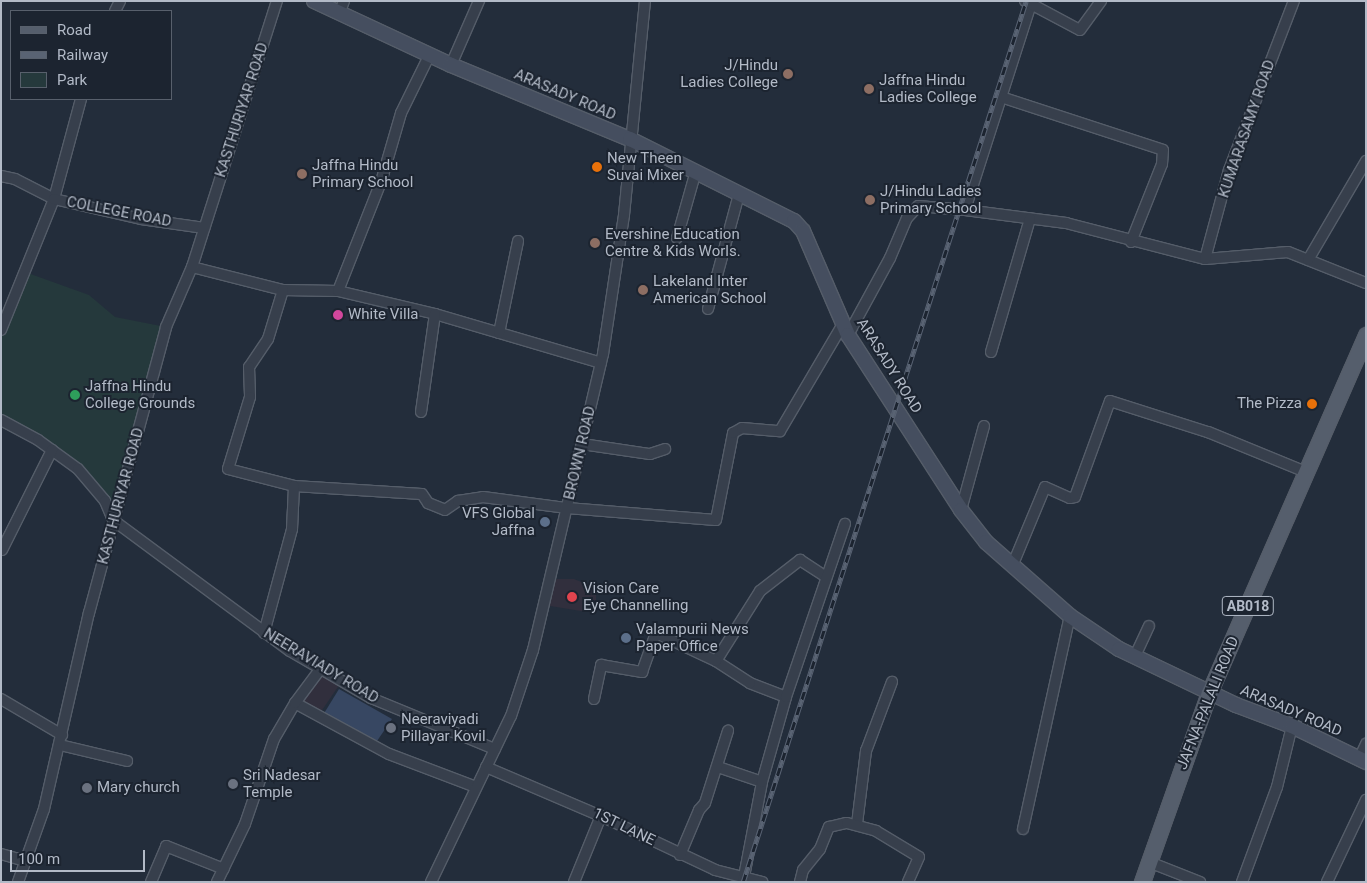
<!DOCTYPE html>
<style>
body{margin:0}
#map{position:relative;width:1367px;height:883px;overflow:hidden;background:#232d3b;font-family:Roboto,sans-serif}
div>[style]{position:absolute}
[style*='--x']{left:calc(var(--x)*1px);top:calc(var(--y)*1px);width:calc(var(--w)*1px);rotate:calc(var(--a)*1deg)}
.medical>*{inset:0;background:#312f3d}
.green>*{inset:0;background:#25393c}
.water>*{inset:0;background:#374762}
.roads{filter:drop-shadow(1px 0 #555d69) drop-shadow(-1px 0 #555d69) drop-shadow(0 1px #555d69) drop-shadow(0 -1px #555d69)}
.minor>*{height:10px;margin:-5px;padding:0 5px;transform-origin:5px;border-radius:5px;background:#373f4c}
.secondary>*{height:14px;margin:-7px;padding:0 7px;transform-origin:7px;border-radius:7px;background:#454e5f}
.primary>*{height:15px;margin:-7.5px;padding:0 7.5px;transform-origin:7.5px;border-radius:7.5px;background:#555e6c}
.rail>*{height:4.5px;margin-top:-2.25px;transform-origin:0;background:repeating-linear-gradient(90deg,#1c2430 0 8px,#596373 0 16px);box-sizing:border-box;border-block:1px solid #596373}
.dots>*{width:14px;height:14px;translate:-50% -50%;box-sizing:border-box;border:2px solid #1c2430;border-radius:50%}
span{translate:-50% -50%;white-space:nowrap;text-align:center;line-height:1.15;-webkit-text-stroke:4px #1c2430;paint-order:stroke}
.shield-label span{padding:1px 4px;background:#1c2430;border:1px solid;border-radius:4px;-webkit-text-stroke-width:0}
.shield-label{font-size:14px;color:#b2bac7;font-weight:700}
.poi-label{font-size:15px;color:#b2bac7}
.right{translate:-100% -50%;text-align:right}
.left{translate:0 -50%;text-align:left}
.street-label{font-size:15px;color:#b2bac7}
.frame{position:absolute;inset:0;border:2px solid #b2bac7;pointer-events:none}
.legend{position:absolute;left:10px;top:10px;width:162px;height:90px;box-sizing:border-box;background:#1c2430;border:1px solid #58606c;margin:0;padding:6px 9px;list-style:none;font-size:15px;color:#b2bac7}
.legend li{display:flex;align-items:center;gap:10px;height:25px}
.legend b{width:25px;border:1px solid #58606c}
.scale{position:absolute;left:10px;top:850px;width:135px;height:22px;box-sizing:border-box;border:2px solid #b2bac7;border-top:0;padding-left:6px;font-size:15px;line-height:18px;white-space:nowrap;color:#b2bac7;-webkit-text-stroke:4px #1c2430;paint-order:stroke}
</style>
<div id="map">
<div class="medical">
<div style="clip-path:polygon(550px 579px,574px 579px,596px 588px,596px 606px,587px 612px,544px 605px)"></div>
<div style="clip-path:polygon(321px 668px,342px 681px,318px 716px,295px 703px)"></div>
</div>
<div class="green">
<div style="clip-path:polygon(25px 272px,89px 295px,115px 317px,166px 327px,113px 520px,78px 469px,1px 420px,1px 330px)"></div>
</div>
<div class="water">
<div style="clip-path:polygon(339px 689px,392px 719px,375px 744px,323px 715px)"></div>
</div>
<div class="roads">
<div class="minor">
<div style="--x:1025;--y:1;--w:7;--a:27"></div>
<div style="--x:1031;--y:4;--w:216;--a:107.8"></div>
<div style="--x:965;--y:210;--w:102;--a:7.3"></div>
<div style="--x:1066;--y:223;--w:144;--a:14.5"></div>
<div style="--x:1205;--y:259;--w:83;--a:-4.8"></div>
<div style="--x:1288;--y:252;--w:84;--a:21.7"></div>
<div style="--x:1032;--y:1;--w:3;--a:108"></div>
<div style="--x:1031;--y:4;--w:55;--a:28"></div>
<div style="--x:1080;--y:30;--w:36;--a:-54"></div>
<div style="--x:115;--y:11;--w:11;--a:-63"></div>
<div style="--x:339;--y:14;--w:14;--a:-69"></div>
<div style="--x:451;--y:65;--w:70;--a:-66.4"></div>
<div style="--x:1001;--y:97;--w:170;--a:18.1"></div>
<div style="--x:1163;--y:150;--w:14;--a:94"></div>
<div style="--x:1162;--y:164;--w:84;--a:111.7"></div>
<div style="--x:1;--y:176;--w:14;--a:12"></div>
<div style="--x:15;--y:179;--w:44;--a:27.1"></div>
<div style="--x:54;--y:199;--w:104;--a:-74.9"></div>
<div style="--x:677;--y:238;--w:70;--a:-74.2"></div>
<div style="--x:1205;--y:259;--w:92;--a:-74.9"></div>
<div style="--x:1229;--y:170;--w:181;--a:-69"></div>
<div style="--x:1308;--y:260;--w:115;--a:-59.6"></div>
<div style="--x:192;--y:267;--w:94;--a:14.2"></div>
<div style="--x:283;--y:290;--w:55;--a:1"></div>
<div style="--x:338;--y:291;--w:100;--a:13.3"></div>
<div style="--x:435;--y:314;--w:173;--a:16.4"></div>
<div style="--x:283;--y:290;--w:51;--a:107"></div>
<div style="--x:268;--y:339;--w:34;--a:124"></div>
<div style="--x:249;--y:367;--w:30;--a:88"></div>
<div style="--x:250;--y:397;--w:75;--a:107"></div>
<div style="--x:228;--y:469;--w:68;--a:14.4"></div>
<div style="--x:294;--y:486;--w:128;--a:3.6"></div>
<div style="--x:422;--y:494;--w:11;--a:56"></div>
<div style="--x:428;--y:503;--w:18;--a:22"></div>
<div style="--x:445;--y:510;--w:16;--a:-35"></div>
<div style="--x:458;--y:501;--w:25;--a:-9"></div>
<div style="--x:483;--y:497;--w:85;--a:7.5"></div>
<div style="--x:567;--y:508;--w:149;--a:4.6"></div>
<div style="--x:716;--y:520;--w:89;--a:-78.9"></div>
<div style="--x:733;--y:433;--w:10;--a:-29"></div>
<div style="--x:742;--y:428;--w:38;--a:5"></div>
<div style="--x:780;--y:431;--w:124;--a:-59.5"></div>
<div style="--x:338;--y:291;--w:117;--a:-68.5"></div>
<div style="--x:381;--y:182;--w:72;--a:-73.8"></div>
<div style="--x:401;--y:113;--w:66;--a:-63.8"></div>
<div style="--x:708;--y:309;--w:119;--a:-74.9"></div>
<div style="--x:1;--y:330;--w:141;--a:-68"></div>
<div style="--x:54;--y:199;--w:89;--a:12.9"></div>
<div style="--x:141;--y:219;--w:64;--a:8.1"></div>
<div style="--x:499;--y:333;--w:94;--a:-78.3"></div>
<div style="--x:848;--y:335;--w:88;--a:-61.4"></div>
<div style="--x:890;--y:258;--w:43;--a:-67"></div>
<div style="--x:907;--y:218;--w:16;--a:-47"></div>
<div style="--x:918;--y:206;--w:47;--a:4.9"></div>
<div style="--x:991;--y:352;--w:139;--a:-73.7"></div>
<div style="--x:421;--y:412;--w:99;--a:-81.9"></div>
<div style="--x:1;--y:420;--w:42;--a:28.4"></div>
<div style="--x:38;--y:440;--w:49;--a:35.9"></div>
<div style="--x:78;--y:469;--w:42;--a:49.8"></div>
<div style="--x:105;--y:501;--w:21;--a:67"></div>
<div style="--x:113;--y:520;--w:220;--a:36.5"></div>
<div style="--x:290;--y:651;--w:94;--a:30.1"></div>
<div style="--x:371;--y:698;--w:134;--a:22.4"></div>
<div style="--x:582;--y:444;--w:69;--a:8.4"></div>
<div style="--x:650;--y:454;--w:16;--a:-18"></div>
<div style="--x:961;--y:510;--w:87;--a:-74.7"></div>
<div style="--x:2;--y:550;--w:112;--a:-63.4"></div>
<div style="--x:1013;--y:564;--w:83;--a:-67.4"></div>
<div style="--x:1045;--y:487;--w:27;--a:24"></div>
<div style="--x:1070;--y:498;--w:5;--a:-11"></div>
<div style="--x:1075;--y:497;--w:102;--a:-70"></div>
<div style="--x:1110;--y:401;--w:103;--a:17.6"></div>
<div style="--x:1208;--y:432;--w:106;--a:22.2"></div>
<div style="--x:264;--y:633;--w:108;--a:-74.9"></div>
<div style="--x:292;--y:529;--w:43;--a:-87.3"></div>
<div style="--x:1135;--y:656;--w:33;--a:-65"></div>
<div style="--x:786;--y:697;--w:39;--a:-159"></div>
<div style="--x:750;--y:683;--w:40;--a:-147.1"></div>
<div style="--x:716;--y:661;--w:83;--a:-57.8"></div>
<div style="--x:760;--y:591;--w:51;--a:-37.8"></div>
<div style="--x:800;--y:560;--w:31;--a:33"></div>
<div style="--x:1;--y:699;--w:71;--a:30.5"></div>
<div style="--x:594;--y:699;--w:35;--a:-78"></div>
<div style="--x:601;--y:665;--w:42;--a:9.7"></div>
<div style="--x:642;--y:672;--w:41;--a:-70.3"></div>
<div style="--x:656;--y:633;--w:66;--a:25"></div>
<div style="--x:295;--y:703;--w:107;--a:28.5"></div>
<div style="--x:389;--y:754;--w:93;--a:20.8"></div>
<div style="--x:60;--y:745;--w:69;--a:13.4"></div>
<div style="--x:1359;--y:759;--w:17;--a:-65"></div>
<div style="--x:486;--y:767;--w:125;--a:23.1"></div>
<div style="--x:601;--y:816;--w:126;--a:25.3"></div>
<div style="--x:715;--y:870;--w:49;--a:14.3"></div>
<div style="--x:718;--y:767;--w:46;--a:18.8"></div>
<div style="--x:857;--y:824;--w:74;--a:-83"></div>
<div style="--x:866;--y:751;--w:74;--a:-69.4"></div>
<div style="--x:1023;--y:829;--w:218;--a:-77.6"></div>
<div style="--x:1;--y:854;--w:25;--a:16"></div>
<div style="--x:680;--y:855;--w:49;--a:-67.1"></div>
<div style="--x:699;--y:810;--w:9;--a:-49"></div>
<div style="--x:705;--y:803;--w:76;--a:-72.3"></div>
<div style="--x:1149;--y:862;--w:55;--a:21.4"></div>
<div style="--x:18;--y:882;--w:77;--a:-70.4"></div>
<div style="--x:44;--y:809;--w:201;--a:-77.1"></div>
<div style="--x:89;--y:613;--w:296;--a:-74.9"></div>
<div style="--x:166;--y:327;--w:65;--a:-66.6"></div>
<div style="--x:192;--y:267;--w:279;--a:-72.3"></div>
<div style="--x:151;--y:882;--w:39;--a:-67"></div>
<div style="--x:166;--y:846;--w:62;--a:21.6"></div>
<div style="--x:217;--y:882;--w:64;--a:-64.2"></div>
<div style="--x:245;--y:824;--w:90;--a:-71.2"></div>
<div style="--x:274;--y:739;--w:42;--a:-59.7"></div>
<div style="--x:295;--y:703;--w:44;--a:-53.4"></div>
<div style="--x:431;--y:882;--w:184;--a:-64.3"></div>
<div style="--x:511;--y:716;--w:70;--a:-71.6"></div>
<div style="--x:533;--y:650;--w:304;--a:-76.7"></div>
<div style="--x:603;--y:354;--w:141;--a:-81.4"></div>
<div style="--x:624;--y:215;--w:215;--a:-84.4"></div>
<div style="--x:574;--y:882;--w:71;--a:-67.8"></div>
<div style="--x:743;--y:882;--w:102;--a:-79.2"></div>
<div style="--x:762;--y:782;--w:88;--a:-74.2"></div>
<div style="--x:786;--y:697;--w:183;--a:-71.2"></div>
<div style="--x:800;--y:882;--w:12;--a:-76"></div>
<div style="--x:803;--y:870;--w:27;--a:-51"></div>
<div style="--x:820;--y:849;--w:24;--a:-68"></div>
<div style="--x:829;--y:827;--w:18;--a:-13"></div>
<div style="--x:847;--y:823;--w:30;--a:15"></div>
<div style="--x:876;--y:831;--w:50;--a:31.2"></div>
<div style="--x:919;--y:857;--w:27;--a:114"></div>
<div style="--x:1242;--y:882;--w:101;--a:-69.8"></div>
<div style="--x:1277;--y:787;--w:63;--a:-76.2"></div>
<div style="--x:1327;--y:882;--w:91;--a:-64.6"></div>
</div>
<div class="secondary">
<div style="--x:314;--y:1;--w:151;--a:25"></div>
<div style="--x:451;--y:65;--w:194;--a:22.5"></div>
<div style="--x:630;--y:139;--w:183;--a:26.6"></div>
<div style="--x:794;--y:221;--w:13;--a:48"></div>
<div style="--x:803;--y:231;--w:113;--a:66.6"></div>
<div style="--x:848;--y:335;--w:208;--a:57.1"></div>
<div style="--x:961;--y:510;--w:41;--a:52"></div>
<div style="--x:986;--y:542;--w:112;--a:41.4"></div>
<div style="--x:1070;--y:616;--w:59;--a:34"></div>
<div style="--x:1119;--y:649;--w:130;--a:25.6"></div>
<div style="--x:1236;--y:705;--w:60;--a:20.6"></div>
<div style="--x:1292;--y:726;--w:82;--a:25.9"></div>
</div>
<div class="primary">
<div style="--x:1142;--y:882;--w:201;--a:-70.5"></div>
<div style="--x:1209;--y:693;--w:391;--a:-66.3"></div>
</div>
</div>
<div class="rail">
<div style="--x:743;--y:882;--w:925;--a:-72.19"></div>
</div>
<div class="dots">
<div style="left:788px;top:74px;background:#8d6e63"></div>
<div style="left:869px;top:89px;background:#8d6e63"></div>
<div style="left:597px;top:167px;background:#e8710a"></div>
<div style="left:302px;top:174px;background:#8d6e63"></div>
<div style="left:870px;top:200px;background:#8d6e63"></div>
<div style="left:595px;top:243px;background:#8d6e63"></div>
<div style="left:643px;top:290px;background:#8d6e63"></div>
<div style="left:338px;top:315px;background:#d1479c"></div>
<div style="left:75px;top:395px;background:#2e9e5b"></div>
<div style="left:1312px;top:404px;background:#e8710a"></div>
<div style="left:545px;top:522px;background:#5c6f8a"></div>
<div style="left:572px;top:597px;background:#e0444e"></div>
<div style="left:626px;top:638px;background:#5c6f8a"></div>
<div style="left:391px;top:728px;background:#6b7280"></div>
<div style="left:233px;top:784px;background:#6b7280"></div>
<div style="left:87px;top:788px;background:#6b7280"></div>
</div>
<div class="shield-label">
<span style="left:1248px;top:606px">AB018</span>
</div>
<div class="poi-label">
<span class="right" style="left:778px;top:74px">J/Hindu<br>Ladies College</span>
<span class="left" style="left:879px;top:89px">Jaffna Hindu<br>Ladies College</span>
<span class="left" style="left:607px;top:167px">New Theen<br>Suvai Mixer</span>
<span class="left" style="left:312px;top:174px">Jaffna Hindu<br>Primary School</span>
<span class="left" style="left:880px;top:200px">J/Hindu Ladies<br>Primary School</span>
<span class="left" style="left:605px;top:243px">Evershine Education<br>Centre &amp; Kids Worls.</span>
<span class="left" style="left:653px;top:290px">Lakeland Inter<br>American School</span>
<span class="left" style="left:348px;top:315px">White Villa</span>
<span class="left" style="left:85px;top:395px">Jaffna Hindu<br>College Grounds</span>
<span class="right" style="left:1302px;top:404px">The Pizza</span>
<span class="right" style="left:535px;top:522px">VFS Global<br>Jaffna</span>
<span class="left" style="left:583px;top:597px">Vision Care<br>Eye Channelling</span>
<span class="left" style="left:636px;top:638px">Valampurii News<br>Paper Office</span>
<span class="left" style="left:401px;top:728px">Neeraviyadi<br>Pillayar Kovil</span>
<span class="left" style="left:243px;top:784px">Sri Nadesar<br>Temple</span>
<span class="left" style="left:97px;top:788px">Mary church</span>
</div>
<div class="street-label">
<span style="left:565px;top:95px;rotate:23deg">ARASADY ROAD</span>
<span style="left:242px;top:110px;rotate:-72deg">KASTHURIYAR ROAD</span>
<span style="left:1247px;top:129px;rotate:-71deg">KUMARASAMY ROAD</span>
<span style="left:119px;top:212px;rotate:11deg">COLLEGE ROAD</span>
<span style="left:889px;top:366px;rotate:58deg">ARASADY ROAD</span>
<span style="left:580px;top:453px;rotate:-77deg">BROWN ROAD</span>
<span style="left:121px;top:496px;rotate:-75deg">KASTHURIYAR ROAD</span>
<span style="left:321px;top:666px;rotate:31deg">NEERAVIADY ROAD</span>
<span style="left:1208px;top:703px;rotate:-68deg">JAFNA-PALALI ROAD</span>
<span style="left:1291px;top:711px;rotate:23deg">ARASADY ROAD</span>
<span style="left:624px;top:827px;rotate:26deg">1ST LANE</span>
</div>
<div class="frame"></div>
<ul class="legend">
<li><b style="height:6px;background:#555e6c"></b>Road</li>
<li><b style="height:6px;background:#596373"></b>Railway</li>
<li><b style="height:14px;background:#25393c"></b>Park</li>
</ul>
<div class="scale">100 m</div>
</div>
